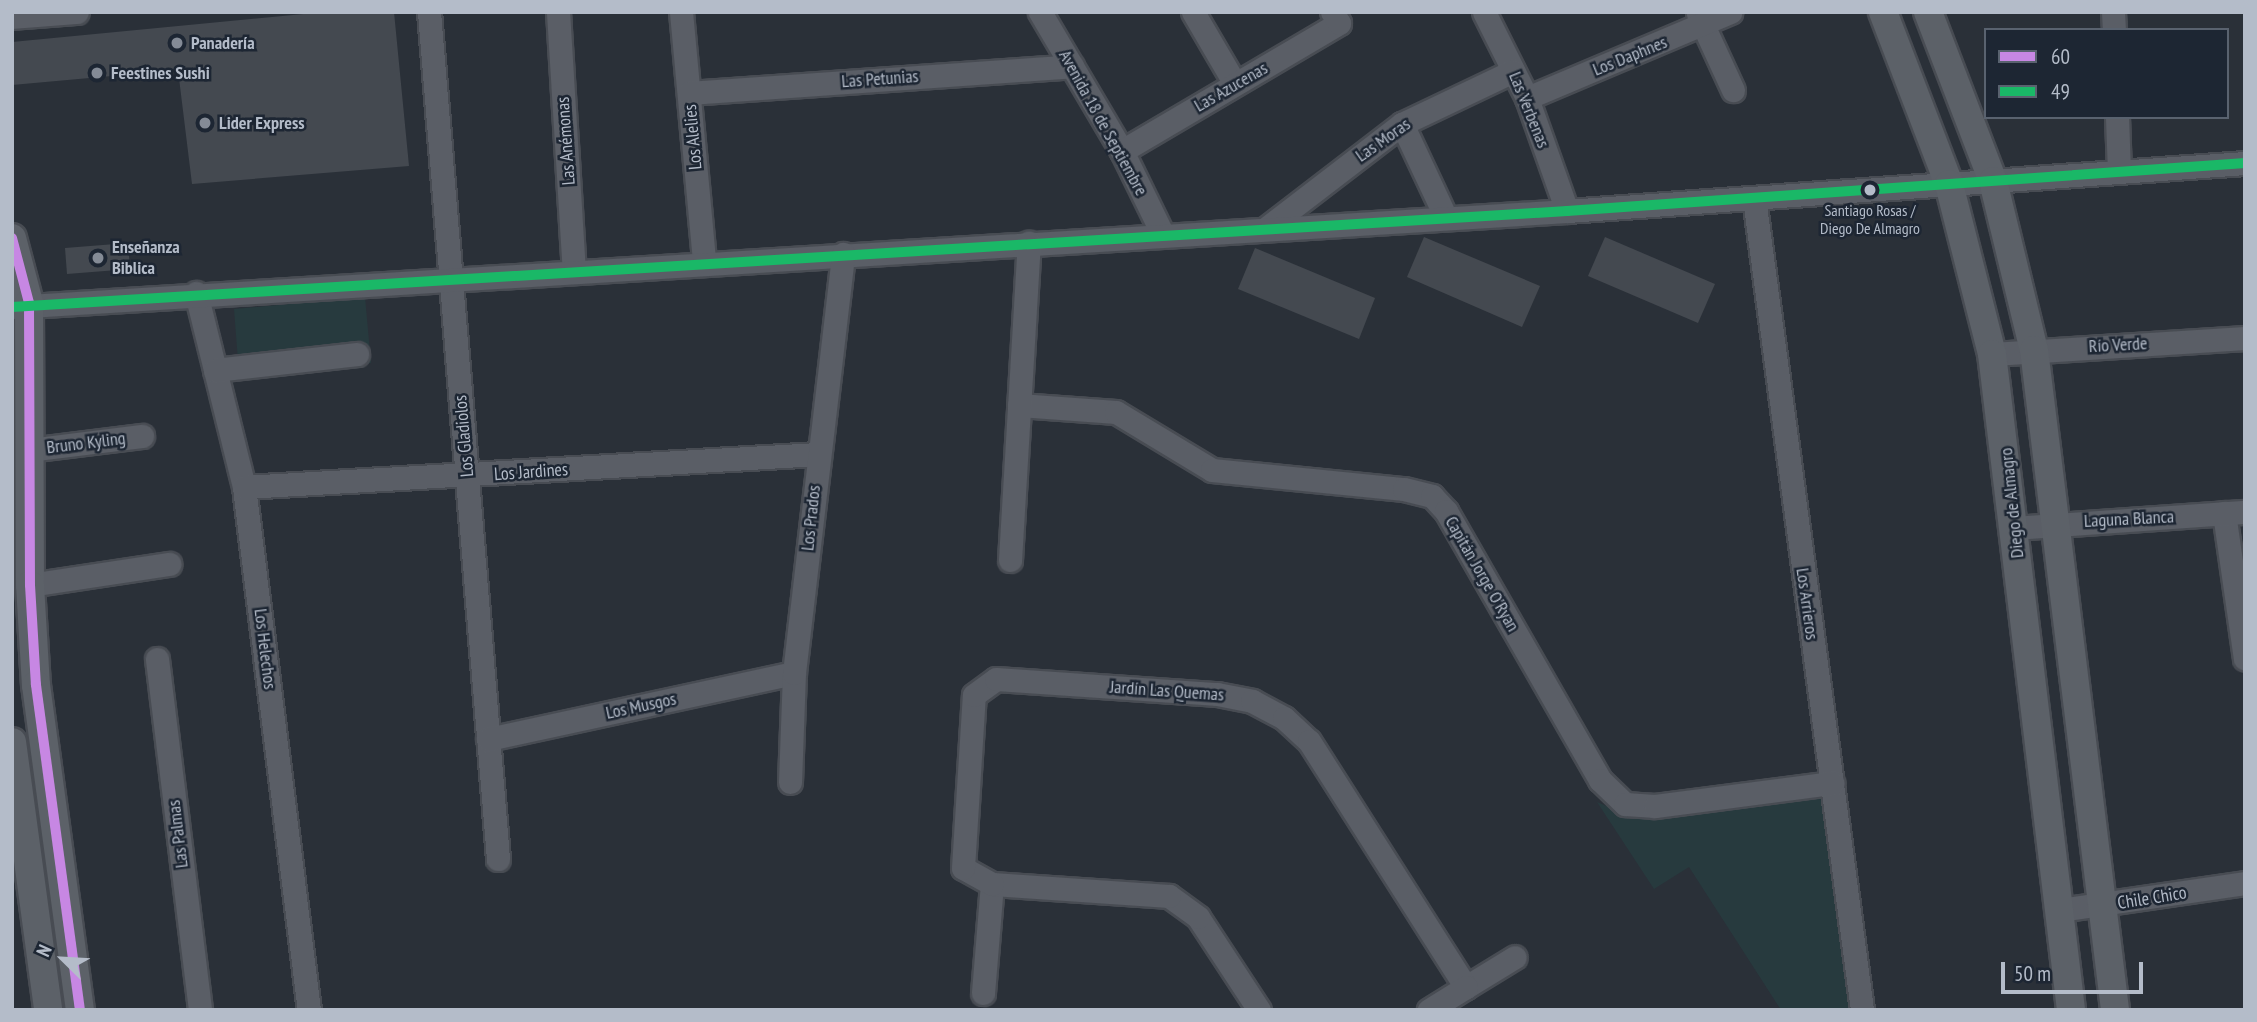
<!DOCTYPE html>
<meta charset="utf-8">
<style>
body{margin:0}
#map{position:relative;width:2257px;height:1022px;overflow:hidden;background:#2a3038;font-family:"PT Sans Narrow",sans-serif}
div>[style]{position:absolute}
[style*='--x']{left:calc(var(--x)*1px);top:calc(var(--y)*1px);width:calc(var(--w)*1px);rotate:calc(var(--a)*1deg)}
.green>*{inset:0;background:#273a3e}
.building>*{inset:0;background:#444950}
.roads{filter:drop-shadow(2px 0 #484c53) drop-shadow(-2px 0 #484c53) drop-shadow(0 2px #484c53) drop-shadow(0 -2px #484c53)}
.minor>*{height:23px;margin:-11.5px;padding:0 11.5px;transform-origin:11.5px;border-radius:11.5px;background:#5a5e66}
.major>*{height:28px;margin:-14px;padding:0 14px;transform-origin:14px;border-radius:14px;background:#5c6168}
.bus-1>*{height:10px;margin:-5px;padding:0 5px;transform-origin:5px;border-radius:5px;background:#c787e3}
.bus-2>*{height:10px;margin:-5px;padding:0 5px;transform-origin:5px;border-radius:5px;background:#1ab867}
.dots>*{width:19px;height:19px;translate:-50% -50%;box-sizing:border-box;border:4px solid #1d2633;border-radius:50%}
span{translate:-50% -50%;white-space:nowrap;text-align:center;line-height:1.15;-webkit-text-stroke:5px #1d2633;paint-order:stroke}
.bus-label{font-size:16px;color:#b4bcc9}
.poi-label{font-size:18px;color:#b4bcc9;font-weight:700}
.left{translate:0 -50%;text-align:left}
.street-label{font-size:18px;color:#b4bcc9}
.frame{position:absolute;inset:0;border:14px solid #b4bcc9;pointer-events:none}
.legend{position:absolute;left:1984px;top:28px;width:245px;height:91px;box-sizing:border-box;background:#1d2633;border:2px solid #59626f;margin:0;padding:9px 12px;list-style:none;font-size:21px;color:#b4bcc9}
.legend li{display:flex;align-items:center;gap:14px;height:35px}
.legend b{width:35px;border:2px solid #59626f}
.north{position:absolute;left:28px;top:924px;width:70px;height:70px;-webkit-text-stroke:5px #1d2633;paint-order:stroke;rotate:294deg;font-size:19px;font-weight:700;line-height:28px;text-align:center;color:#b4bcc9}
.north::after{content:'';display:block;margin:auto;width:24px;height:32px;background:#b4bcc9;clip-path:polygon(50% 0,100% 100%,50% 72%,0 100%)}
.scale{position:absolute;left:2001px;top:962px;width:142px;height:32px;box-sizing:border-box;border:4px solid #b4bcc9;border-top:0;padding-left:9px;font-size:21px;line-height:24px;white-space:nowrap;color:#b4bcc9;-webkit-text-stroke:5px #1d2633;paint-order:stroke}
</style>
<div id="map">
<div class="green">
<div style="clip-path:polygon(365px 297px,371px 363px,239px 374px,234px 309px)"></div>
<div style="clip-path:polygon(1824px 794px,1850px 1010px,1781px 1010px,1689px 867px,1654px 889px,1597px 802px,1625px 814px)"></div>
</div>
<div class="building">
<div style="clip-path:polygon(324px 12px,394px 12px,409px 166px,192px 184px,178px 70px,12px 85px,12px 42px)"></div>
<div style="clip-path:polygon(1424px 237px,1540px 286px,1522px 327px,1407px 277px)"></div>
<div style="clip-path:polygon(1605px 237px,1715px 284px,1698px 323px,1588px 276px)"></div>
<div style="clip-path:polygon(128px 243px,130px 269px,67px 274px,65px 248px)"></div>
<div style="clip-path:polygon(1255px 248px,1375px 298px,1359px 339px,1238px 289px)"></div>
</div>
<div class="roads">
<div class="minor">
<div style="--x:429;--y:12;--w:850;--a:85.34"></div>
<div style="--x:558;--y:12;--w:258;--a:86.5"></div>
<div style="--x:681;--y:12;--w:251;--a:84.7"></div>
<div style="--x:1040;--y:12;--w:161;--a:59.5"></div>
<div style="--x:1122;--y:151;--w:93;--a:64"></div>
<div style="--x:1193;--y:12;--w:83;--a:59.7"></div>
<div style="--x:1484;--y:12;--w:96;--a:63.4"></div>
<div style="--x:1527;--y:98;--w:120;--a:70.5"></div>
<div style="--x:2113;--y:12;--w:18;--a:87"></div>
<div style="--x:1698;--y:14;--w:84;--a:65.3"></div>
<div style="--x:12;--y:17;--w:65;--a:-4.4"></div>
<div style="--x:689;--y:93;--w:384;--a:-4"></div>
<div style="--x:1527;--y:98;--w:221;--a:-22.9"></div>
<div style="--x:2117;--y:117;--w:55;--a:87.9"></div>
<div style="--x:1402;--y:124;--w:104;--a:64.9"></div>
<div style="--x:1122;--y:151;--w:252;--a:-30.5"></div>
<div style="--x:1339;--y:23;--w:13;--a:-122"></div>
<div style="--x:1754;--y:198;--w:819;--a:82.42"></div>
<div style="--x:1265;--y:229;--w:173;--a:-37.5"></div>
<div style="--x:1402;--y:124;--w:123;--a:-25.5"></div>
<div style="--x:196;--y:293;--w:200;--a:76.1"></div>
<div style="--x:244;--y:487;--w:527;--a:82.92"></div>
<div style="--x:12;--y:307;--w:1558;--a:-3.53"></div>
<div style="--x:1567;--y:211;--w:680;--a:-4.05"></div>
<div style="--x:1992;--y:354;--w:254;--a:-3.6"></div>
<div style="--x:215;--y:370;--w:143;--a:-6.4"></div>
<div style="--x:1019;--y:405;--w:97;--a:4.1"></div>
<div style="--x:1116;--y:412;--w:112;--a:31.1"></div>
<div style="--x:1212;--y:470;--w:193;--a:5.7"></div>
<div style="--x:1404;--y:489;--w:29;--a:14"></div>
<div style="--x:1432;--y:496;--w:21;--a:47"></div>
<div style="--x:1446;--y:511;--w:310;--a:60.2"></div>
<div style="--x:1600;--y:780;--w:35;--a:44"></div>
<div style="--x:1625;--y:804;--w:30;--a:4"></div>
<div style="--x:1655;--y:806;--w:179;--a:-7.4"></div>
<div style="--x:29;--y:450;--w:114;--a:-7.1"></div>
<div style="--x:244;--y:487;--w:575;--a:-3.29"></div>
<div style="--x:2224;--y:513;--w:147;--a:81.8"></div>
<div style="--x:2014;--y:528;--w:232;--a:-4"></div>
<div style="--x:1010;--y:560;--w:318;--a:-86.6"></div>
<div style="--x:30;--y:585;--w:141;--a:-8.6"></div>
<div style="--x:157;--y:659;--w:354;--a:83"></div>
<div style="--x:488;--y:739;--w:313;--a:-12.2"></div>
<div style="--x:790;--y:782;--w:109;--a:-87.9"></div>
<div style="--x:794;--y:673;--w:422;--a:-83.3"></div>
<div style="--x:2060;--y:910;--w:187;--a:-8.3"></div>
<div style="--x:1466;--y:987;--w:57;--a:-31.5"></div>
<div style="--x:983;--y:993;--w:109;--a:-85.3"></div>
<div style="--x:1259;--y:1010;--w:111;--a:-123.3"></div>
<div style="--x:1198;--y:917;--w:36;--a:-144"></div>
<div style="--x:1169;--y:896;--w:177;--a:-176.1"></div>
<div style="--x:992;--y:884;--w:33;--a:-151"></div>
<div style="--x:963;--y:868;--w:173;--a:-86.4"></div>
<div style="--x:974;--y:695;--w:27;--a:-36"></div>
<div style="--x:996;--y:679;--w:222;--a:3.9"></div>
<div style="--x:1217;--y:694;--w:36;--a:11"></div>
<div style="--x:1252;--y:701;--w:36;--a:28"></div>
<div style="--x:1284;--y:718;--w:34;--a:43"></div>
<div style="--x:1309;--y:741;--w:292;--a:57.5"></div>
<div style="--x:1466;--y:987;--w:44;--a:148.1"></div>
</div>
<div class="major">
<div style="--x:1883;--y:12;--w:184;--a:69"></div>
<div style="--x:1949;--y:184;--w:175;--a:75.8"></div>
<div style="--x:1992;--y:354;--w:661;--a:83.13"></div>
<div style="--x:1928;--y:12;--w:181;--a:69"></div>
<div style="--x:1993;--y:181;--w:174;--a:76.4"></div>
<div style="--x:2034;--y:350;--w:665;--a:83"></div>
<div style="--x:12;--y:238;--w:67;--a:75.3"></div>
<div style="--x:29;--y:303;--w:282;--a:89.8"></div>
<div style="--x:30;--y:585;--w:100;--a:86.6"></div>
<div style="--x:36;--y:685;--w:328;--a:82.3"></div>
<div style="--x:12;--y:742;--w:270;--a:82.3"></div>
</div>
</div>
<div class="bus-1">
<div style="--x:12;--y:238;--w:67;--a:75.3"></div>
<div style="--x:29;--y:303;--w:282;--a:89.8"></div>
<div style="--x:30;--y:585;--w:100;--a:86.6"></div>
<div style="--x:36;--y:685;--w:328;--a:82.3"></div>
</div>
<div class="bus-2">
<div style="--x:12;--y:307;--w:1558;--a:-3.53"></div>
<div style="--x:1567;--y:211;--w:680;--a:-4.05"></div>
</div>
<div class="dots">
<div style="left:177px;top:43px;background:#848b96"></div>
<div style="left:97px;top:73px;background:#848b96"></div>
<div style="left:205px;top:123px;background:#848b96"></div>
<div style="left:1870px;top:190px;background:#b4bcc9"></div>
<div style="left:98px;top:258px;background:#848b96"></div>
</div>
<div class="bus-label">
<span style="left:1870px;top:219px">Santiago Rosas /<br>Diego De Almagro</span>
</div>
<div class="poi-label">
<span class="left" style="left:191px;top:43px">Panadería</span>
<span class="left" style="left:111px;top:73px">Feestines Sushi</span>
<span class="left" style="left:219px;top:123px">Lider Express</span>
<span class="left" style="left:112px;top:258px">Enseñanza<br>Biblica</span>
</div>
<div class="street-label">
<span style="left:1630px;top:56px;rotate:-22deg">Los Daphnes</span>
<span style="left:880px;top:79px;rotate:-4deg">Las Petunias</span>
<span style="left:1231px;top:87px;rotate:-30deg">Las Azucenas</span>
<span style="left:1529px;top:110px;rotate:68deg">Las Verbenas</span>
<span style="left:1103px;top:123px;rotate:61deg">Avenida 18 de Septiembre</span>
<span style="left:693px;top:137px;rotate:-95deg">Los Alelies</span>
<span style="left:1383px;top:140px;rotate:-35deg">Las Moras</span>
<span style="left:566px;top:141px;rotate:-94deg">Las Anémonas</span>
<span style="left:2118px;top:345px;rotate:-3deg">Río Verde</span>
<span style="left:464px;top:436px;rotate:-95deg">Los Gladiolos</span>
<span style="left:86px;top:443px;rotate:-7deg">Bruno Kyling</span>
<span style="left:531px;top:472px;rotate:-4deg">Los Jardines</span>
<span style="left:2012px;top:503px;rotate:-96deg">Diego de Almagro</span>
<span style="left:811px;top:518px;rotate:-84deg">Los Prados</span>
<span style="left:2129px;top:519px;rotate:-3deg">Laguna Blanca</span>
<span style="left:1482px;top:574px;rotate:60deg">Capitán Jorge O'Ryan</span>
<span style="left:1807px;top:604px;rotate:82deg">Los Arrieros</span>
<span style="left:265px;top:649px;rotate:83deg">Los Helechos</span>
<span style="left:1167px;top:691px;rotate:4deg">Jardín Las Quemas</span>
<span style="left:641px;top:706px;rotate:-12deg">Los Musgos</span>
<span style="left:178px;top:834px;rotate:-97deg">Las Palmas</span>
<span style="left:2152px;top:898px;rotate:-9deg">Chile Chico</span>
</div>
<div class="frame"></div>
<ul class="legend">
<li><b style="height:9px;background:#c787e3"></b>60</li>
<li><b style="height:9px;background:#1ab867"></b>49</li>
</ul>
<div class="north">N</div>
<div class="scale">50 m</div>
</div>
